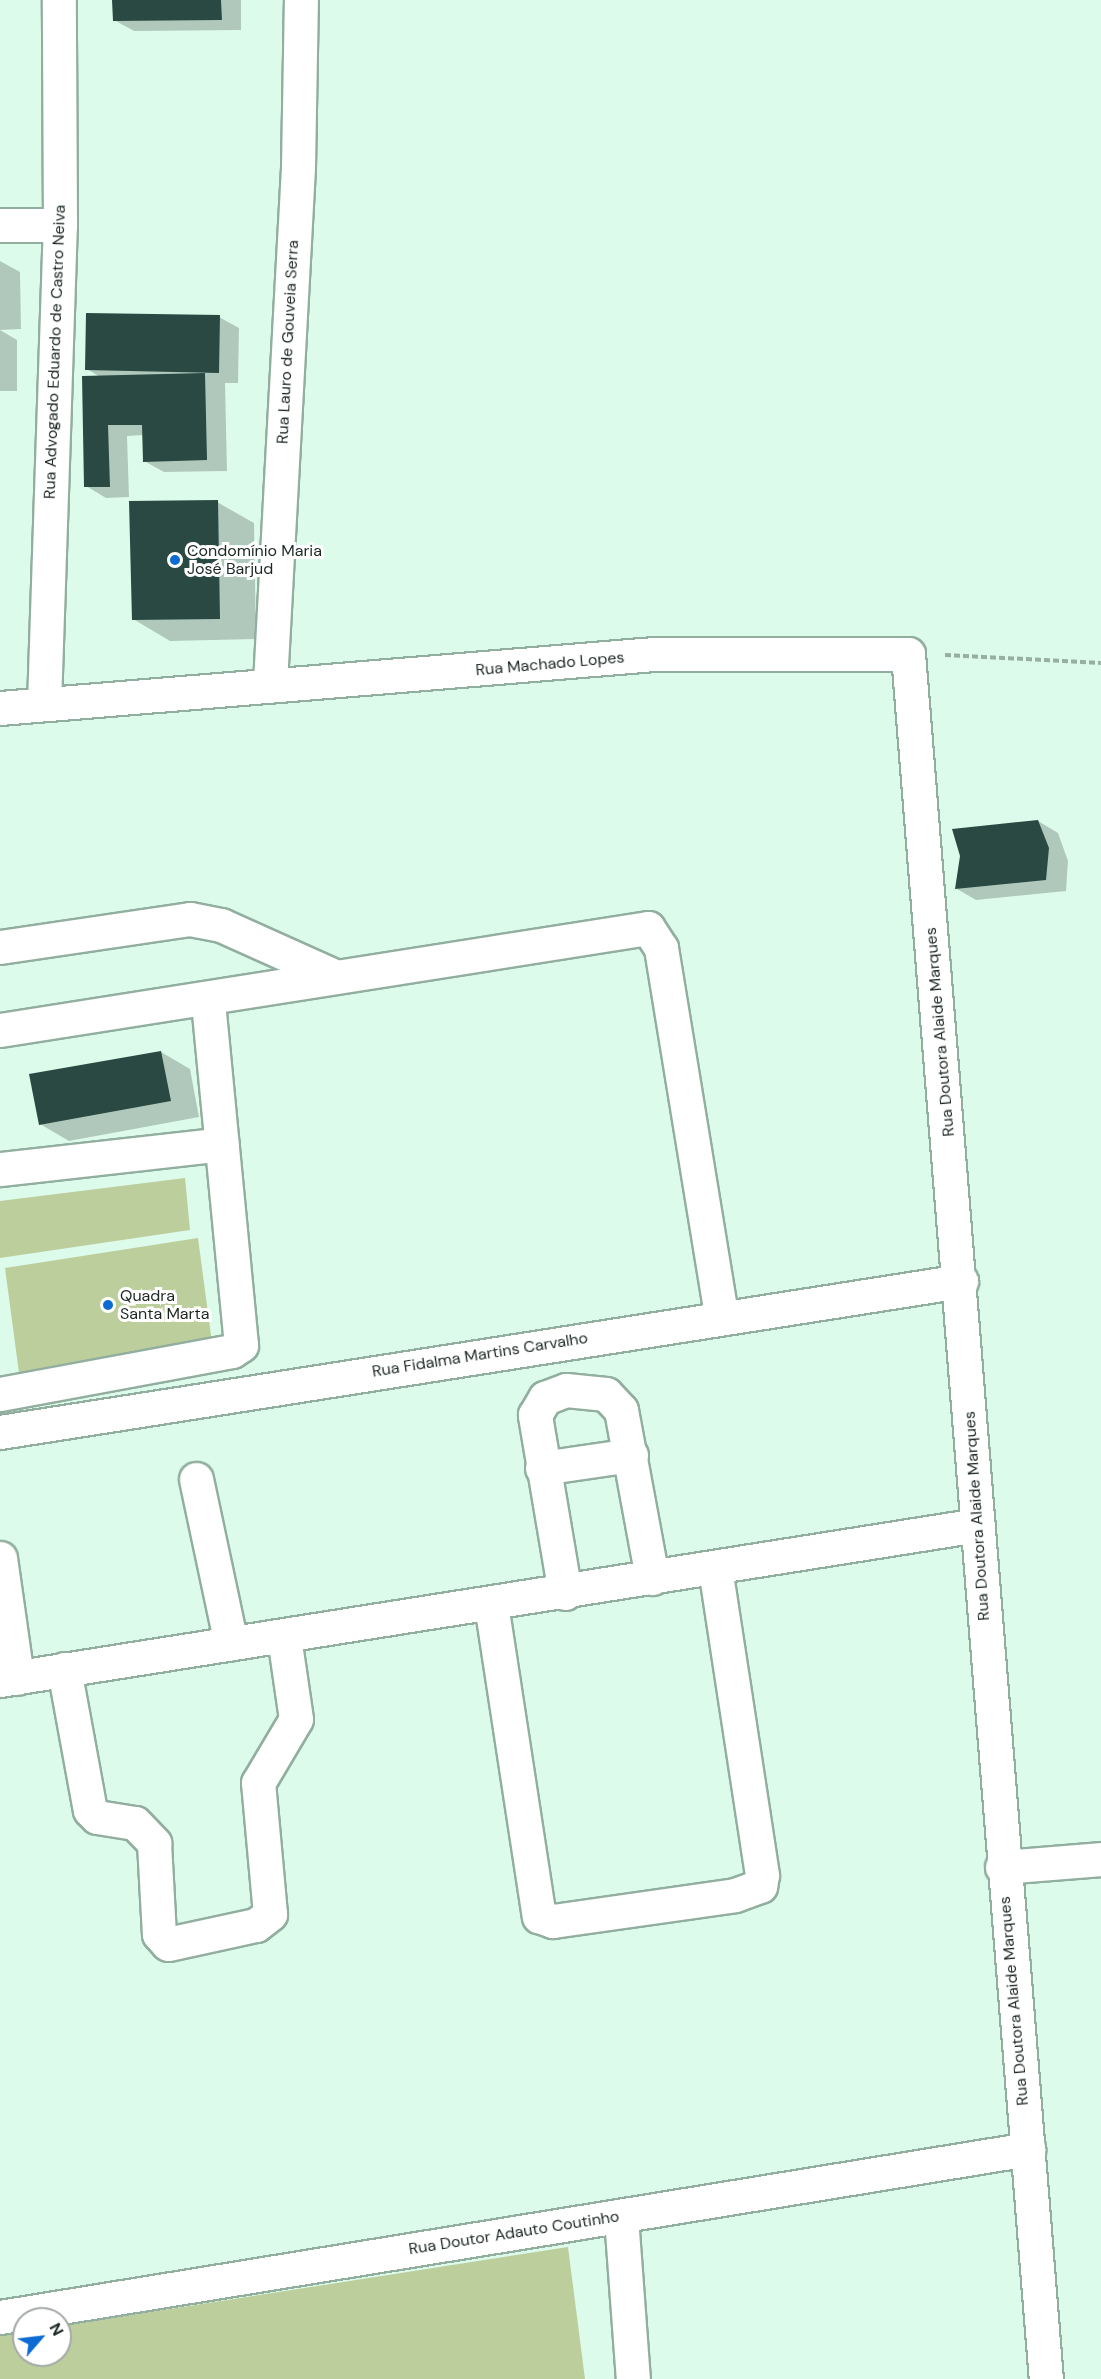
<!DOCTYPE html>
<meta charset="utf-8">
<style>
body{margin:0}
#map{position:relative;width:1101px;height:2379px;overflow:hidden;background:#ddfbeb;font-family:"DM Sans",sans-serif}
div>[style]{position:absolute}
[style*='--x']{left:calc(var(--x)*1px);top:calc(var(--y)*1px);width:calc(var(--w)*1px);rotate:calc(var(--a)*1deg)}
.green>*{inset:0;background:#bdce9d}
.shadow>*{inset:0;background:#0003}
.building>*{inset:0;background:#2a4942}
.path>*{height:4px;margin-top:-2px;transform-origin:0;background:repeating-linear-gradient(90deg,#97aea2 0 6px,transparent 0 9px)}
.roads{filter:drop-shadow(2px 0 #92ae9f) drop-shadow(-2px 0 #92ae9f) drop-shadow(0 2px #92ae9f) drop-shadow(0 -2px #92ae9f)}
.minor>*{height:33px;margin:-16.5px;padding:0 16.5px;transform-origin:16.5px;border-radius:16.5px;background:#fff}
.dots>*{width:16px;height:16px;translate:-50% -50%;box-sizing:border-box;border:3px solid #fff;border-radius:50%}
span{translate:-50% -50%;white-space:nowrap;text-align:center;line-height:1.15;-webkit-text-stroke:6px #fff;paint-order:stroke}
.street-label{font-size:16px;color:#1c2721}
.poi-label{font-size:16px;color:#1c2721}
.left{translate:0 -50%;text-align:left}
.north{position:absolute;left:12px;top:2307px;width:60px;height:60px;box-sizing:border-box;background:#fff;border:2px solid #a4a9a6;border-radius:50%;rotate:62deg;font-size:16px;font-weight:700;line-height:24px;text-align:center;color:#1c2721}
.north::after{content:'';display:block;margin:auto;width:21px;height:27px;background:#0c6ad3;clip-path:polygon(50% 0,100% 100%,50% 72%,0 100%)}
</style>
<div id="map">
<div class="green">
<div style="clip-path:polygon(185px 1178px,190px 1230px,0 1258px,0 1201px)"></div>
<div style="clip-path:polygon(198px 1238px,212px 1343px,19px 1373px,5px 1268px)"></div>
<div style="clip-path:polygon(568px 2247px,585px 2379px,0 2379px,0 2336px,24px 2332px,24px 2355px,60px 2355px,60px 2326px)"></div>
</div>
<div class="shadow">
<div style="clip-path:polygon(113px 0,241px 0,241px 30px,134px 31px,114px 20px)"></div>
<div style="clip-path:polygon(0 261px,20px 272px,21px 329px,0 330px)"></div>
<div style="clip-path:polygon(219px 317px,239px 328px,238px 383px,225px 383px,227px 471px,164px 472px,144px 461px,144px 435px,127px 436px,129px 497px,106px 498px,86px 486px,100px 377px,87px 369px)"></div>
<div style="clip-path:polygon(0 330px,17px 340px,17px 391px,0 391px)"></div>
<div style="clip-path:polygon(217px 502px,254px 523px,256px 639px,170px 641px,133px 619px)"></div>
<div style="clip-path:polygon(1038px 821px,1058px 833px,1068px 861px,1066px 891px,976px 900px,957px 889px)"></div>
<div style="clip-path:polygon(161px 1052px,190px 1069px,199px 1117px,69px 1141px,40px 1124px)"></div>
</div>
<div class="building">
<div style="clip-path:polygon(112px 0,221px 0,222px 20px,113px 21px)"></div>
<div style="clip-path:polygon(86px 313px,220px 315px,219px 373px,85px 370px)"></div>
<div style="clip-path:polygon(205px 373px,207px 460px,143px 462px,142px 425px,108px 425px,110px 487px,84px 487px,82px 376px)"></div>
<div style="clip-path:polygon(218px 500px,220px 619px,132px 620px,129px 501px)"></div>
<div style="clip-path:polygon(1038px 820px,1049px 848px,1046px 880px,955px 889px,960px 856px,952px 829px)"></div>
<div style="clip-path:polygon(161px 1051px,171px 1101px,39px 1125px,29px 1074px)"></div>
</div>
<div class="path">
<div style="--x:945;--y:655;--w:156;--a:2.9"></div>
</div>
<div class="roads">
<div class="minor">
<div style="--x:0;--y:225;--w:60;--a:0"></div>
<div style="--x:270;--y:683;--w:517;--a:-86.89"></div>
<div style="--x:298;--y:167;--w:167;--a:-89"></div>
<div style="--x:44;--y:704;--w:479;--a:-88.1"></div>
<div style="--x:60;--y:225;--w:225;--a:-90.3"></div>
<div style="--x:0;--y:708;--w:656;--a:-4.72"></div>
<div style="--x:654;--y:654;--w:254;--a:0"></div>
<div style="--x:908;--y:654;--w:1731;--a:85.43"></div>
<div style="--x:0;--y:947;--w:192;--a:-8.4"></div>
<div style="--x:190;--y:919;--w:32;--a:11"></div>
<div style="--x:221;--y:925;--w:122;--a:24.2"></div>
<div style="--x:0;--y:1030;--w:656;--a:-8.95"></div>
<div style="--x:648;--y:928;--w:24;--a:57"></div>
<div style="--x:661;--y:948;--w:373;--a:80.7"></div>
<div style="--x:0;--y:1169;--w:223;--a:-6.4"></div>
<div style="--x:0;--y:1394;--w:236;--a:-10.5"></div>
<div style="--x:232;--y:1351;--w:11;--a:-34"></div>
<div style="--x:241;--y:1345;--w:346;--a:-95.5"></div>
<div style="--x:0;--y:1432;--w:973;--a:-8.93"></div>
<div style="--x:542;--y:1468;--w:90;--a:-8.3"></div>
<div style="--x:196;--y:1479;--w:168;--a:78"></div>
<div style="--x:0;--y:1558;--w:121;--a:81.9"></div>
<div style="--x:565;--y:1593;--w:181;--a:-99.6"></div>
<div style="--x:535;--y:1415;--w:20;--a:-60"></div>
<div style="--x:545;--y:1398;--w:22;--a:-21"></div>
<div style="--x:566;--y:1390;--w:40;--a:5.7"></div>
<div style="--x:606;--y:1394;--w:22;--a:47"></div>
<div style="--x:621;--y:1410;--w:171;--a:79.5"></div>
<div style="--x:491;--y:1604;--w:316;--a:81.3"></div>
<div style="--x:539;--y:1916;--w:15;--a:20"></div>
<div style="--x:553;--y:1921;--w:184;--a:-8.1"></div>
<div style="--x:735;--y:1895;--w:27;--a:-20"></div>
<div style="--x:760;--y:1886;--w:11;--a:-80"></div>
<div style="--x:762;--y:1875;--w:310;--a:-98.7"></div>
<div style="--x:64;--y:1669;--w:143;--a:79.6"></div>
<div style="--x:90;--y:1810;--w:10;--a:45"></div>
<div style="--x:97;--y:1817;--w:38;--a:9"></div>
<div style="--x:135;--y:1823;--w:28;--a:46"></div>
<div style="--x:154;--y:1843;--w:91;--a:86.9"></div>
<div style="--x:159;--y:1934;--w:13;--a:48"></div>
<div style="--x:168;--y:1944;--w:90;--a:-12.2"></div>
<div style="--x:256;--y:1925;--w:18;--a:-38"></div>
<div style="--x:270;--y:1914;--w:132;--a:-95.2"></div>
<div style="--x:258;--y:1783;--w:74;--a:-59.3"></div>
<div style="--x:296;--y:1719;--w:83;--a:-98.3"></div>
<div style="--x:0;--y:1680;--w:990;--a:-9.01"></div>
<div style="--x:1002;--y:1867;--w:99;--a:-4.6"></div>
<div style="--x:621;--y:2217;--w:162;--a:85.8"></div>
<div style="--x:0;--y:2317;--w:1042;--a:-9.28"></div>
</div>
</div>
<div class="dots">
<div style="left:175px;top:560px;background:#0c6ad3"></div>
<div style="left:108px;top:1305px;background:#0c6ad3"></div>
</div>
<div class="street-label">
<span style="left:288px;top:342px;rotate:-87deg">Rua Lauro de Gouveia Serra</span>
<span style="left:55px;top:352px;rotate:-88deg">Rua Advogado Eduardo de Castro Neiva</span>
<span style="left:550px;top:664px;rotate:-5deg">Rua Machado Lopes</span>
<span style="left:940px;top:1032px;rotate:-95deg">Rua Doutora Alaide Marques</span>
<span style="left:480px;top:1355px;rotate:-9deg">Rua Fidalma Martins Carvalho</span>
<span style="left:977px;top:1516px;rotate:-94deg">Rua Doutora Alaide Marques</span>
<span style="left:1014px;top:2001px;rotate:-95deg">Rua Doutora Alaide Marques</span>
<span style="left:514px;top:2233px;rotate:-9deg">Rua Doutor Adauto Coutinho</span>
</div>
<div class="poi-label">
<span class="left" style="left:187px;top:560px">Condomínio Maria<br>José Barjud</span>
<span class="left" style="left:120px;top:1305px">Quadra<br>Santa Marta</span>
</div>
<div class="north">N</div>
</div>
